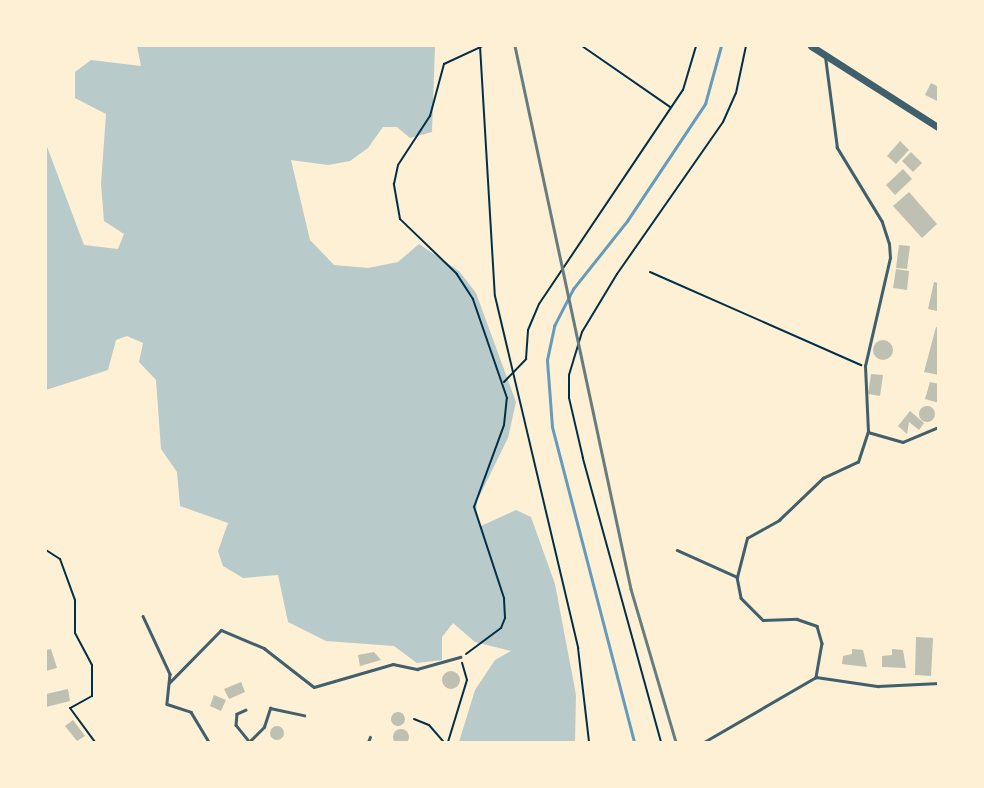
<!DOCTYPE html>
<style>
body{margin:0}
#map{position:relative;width:984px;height:788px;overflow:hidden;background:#fdf0d5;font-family:"Fira Sans Condensed",sans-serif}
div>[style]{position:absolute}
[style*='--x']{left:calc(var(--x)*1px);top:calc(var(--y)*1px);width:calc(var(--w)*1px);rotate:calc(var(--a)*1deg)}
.green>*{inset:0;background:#b9caca}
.stream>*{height:2.5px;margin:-1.25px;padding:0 1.25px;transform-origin:1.25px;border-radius:1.25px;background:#669bbc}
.building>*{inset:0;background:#bec0b2}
.round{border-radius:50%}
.path>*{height:2px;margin:-1px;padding:0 1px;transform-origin:1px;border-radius:1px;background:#003049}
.service>*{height:2.5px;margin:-1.25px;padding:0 1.25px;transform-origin:1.25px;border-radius:1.25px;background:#3f606c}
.tertiary>*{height:7px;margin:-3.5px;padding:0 3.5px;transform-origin:3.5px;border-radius:3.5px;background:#3f606c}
.rail>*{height:2.5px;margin:-1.25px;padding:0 1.25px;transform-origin:1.25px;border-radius:1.25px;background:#657d81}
span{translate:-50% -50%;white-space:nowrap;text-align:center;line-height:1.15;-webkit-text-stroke:7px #fdf0d5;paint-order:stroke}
.frame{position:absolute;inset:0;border:47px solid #fdf0d5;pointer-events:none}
</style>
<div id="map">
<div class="green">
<div style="clip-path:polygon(137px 46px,435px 46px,432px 132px,410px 138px,397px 127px,383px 127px,368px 148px,350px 161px,328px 165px,291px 160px,310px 240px,334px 265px,368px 268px,398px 262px,419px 244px,459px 271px,476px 293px,516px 402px,508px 438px,477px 501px,476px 514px,481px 526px,516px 510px,531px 517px,555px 584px,576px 695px,575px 742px,459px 742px,475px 690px,495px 660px,511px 651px,475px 642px,453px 623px,442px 637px,442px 660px,417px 663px,394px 646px,326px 641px,288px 622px,278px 575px,243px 578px,223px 566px,218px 551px,228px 523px,180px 506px,177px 472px,161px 449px,156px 380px,139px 362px,143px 343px,127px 336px,116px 340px,108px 370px,46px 390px,46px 144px,84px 245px,118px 249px,124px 234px,104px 221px,101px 184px,106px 114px,75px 98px,75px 72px,91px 60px,141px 66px)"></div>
</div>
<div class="stream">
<div style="--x:634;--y:742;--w:325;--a:-104.6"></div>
<div style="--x:552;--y:427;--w:67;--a:-94.3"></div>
<div style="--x:547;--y:360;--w:35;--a:-78"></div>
<div style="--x:554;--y:326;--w:42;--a:-62.8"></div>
<div style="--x:573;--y:289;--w:87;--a:-51.5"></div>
<div style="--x:627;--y:221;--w:141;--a:-56.3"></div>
<div style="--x:705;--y:104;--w:60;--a:-74.6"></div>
</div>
<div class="building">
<div style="clip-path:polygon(931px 83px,939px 87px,939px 102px,925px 95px)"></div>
<div style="clip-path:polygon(900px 141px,909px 150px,896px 164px,887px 156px)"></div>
<div style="clip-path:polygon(911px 152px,922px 163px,913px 172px,902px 161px)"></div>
<div style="clip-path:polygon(903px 169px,912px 179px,895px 195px,886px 185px)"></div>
<div style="clip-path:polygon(909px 192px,937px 224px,922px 238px,893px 206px)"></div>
<div style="clip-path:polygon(899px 245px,910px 246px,907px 269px,896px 268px)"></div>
<div style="clip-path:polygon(896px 269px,909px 271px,907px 290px,893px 288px)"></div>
<div style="clip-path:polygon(934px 282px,939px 283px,937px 311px,928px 309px)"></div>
<div style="clip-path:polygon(936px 327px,939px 328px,939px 375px,924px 372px)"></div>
<div class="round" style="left:873px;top:340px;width:20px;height:20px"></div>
<div style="clip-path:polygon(871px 374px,883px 375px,880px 396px,868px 394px)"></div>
<div style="clip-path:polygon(930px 382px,939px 384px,939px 403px,925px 399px)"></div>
<div class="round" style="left:919px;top:406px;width:16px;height:16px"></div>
<div style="clip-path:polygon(910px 411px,924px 423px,919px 430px,909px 422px,907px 434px,898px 426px)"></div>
<div style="clip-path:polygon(916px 637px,933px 638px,931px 676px,915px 675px)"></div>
<div style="clip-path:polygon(51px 649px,57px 668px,46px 671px,46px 650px)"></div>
<div style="clip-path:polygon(852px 649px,863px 650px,867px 667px,842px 664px,843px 656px,852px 654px)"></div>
<div style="clip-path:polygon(892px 649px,903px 650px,906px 668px,882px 667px,882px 656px,892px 655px)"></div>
<div style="clip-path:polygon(374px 652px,381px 660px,360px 666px,358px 655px)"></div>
<div class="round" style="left:442px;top:671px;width:18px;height:18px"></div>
<div style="clip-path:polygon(241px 682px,245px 692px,229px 699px,224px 689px)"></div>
<div style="clip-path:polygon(68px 689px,70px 701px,46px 707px,46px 694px)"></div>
<div style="clip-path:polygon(214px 695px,226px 700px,221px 711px,210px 706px)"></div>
<div class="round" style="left:391px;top:712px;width:14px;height:14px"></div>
<div style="clip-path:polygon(73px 720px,85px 736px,77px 741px,65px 726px)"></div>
<div class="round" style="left:270px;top:726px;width:14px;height:14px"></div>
<div class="round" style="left:393px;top:729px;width:16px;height:16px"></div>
</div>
<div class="path">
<div style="--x:480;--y:46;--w:250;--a:86.6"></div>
<div style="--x:495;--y:296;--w:362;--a:76.7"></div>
<div style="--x:578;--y:648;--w:95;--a:83.3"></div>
<div style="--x:582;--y:46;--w:107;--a:34.7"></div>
<div style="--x:650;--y:272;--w:231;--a:23.8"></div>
<div style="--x:504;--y:382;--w:32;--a:-46"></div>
<div style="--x:526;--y:359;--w:29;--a:-86"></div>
<div style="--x:528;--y:330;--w:28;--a:-67"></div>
<div style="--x:539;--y:304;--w:258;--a:-56.1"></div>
<div style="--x:683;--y:90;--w:46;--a:-73.5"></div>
<div style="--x:46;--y:550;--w:17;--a:33"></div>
<div style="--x:60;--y:559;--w:44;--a:69.9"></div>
<div style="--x:75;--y:600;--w:33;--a:90"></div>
<div style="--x:75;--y:633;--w:36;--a:62"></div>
<div style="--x:92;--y:665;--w:31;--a:90"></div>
<div style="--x:92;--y:696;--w:25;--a:151"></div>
<div style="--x:70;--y:708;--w:42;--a:53.7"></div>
<div style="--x:466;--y:654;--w:44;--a:-36.6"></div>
<div style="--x:501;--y:628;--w:11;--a:-68"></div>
<div style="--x:505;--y:618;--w:20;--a:-93"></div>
<div style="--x:504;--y:598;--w:96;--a:-108.2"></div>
<div style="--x:474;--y:507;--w:87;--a:-69.9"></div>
<div style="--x:504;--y:425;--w:27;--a:-84"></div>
<div style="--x:507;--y:398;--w:105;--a:-109"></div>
<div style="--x:473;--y:299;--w:30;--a:-123"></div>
<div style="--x:457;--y:274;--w:79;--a:-136"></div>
<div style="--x:400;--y:219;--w:36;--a:-100"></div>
<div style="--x:394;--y:184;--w:19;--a:-78"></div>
<div style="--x:398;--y:165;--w:59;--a:-56.9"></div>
<div style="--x:430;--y:116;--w:54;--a:-74.9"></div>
<div style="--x:444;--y:64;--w:43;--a:-24.8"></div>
<div style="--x:414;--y:719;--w:16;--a:22"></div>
<div style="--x:429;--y:725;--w:23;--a:49"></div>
<div style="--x:448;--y:742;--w:65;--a:-73"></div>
<div style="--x:467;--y:680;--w:18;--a:-106"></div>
<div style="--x:661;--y:742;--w:295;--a:-105.4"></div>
<div style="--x:583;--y:458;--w:62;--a:-103.1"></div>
<div style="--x:569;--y:398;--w:23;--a:-90"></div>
<div style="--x:569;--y:375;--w:45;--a:-73.2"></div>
<div style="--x:582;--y:332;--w:68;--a:-58.9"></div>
<div style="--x:617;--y:274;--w:185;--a:-55.1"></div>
<div style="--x:723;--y:122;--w:32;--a:-66"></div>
<div style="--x:736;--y:93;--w:48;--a:-78"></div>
</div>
<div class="service">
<div style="--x:868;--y:432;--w:36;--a:16"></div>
<div style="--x:903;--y:442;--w:39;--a:-23"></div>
<div style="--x:677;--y:550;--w:66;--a:24.2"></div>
<div style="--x:737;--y:577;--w:21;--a:79"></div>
<div style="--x:741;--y:598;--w:31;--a:45"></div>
<div style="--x:763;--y:620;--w:34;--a:-2"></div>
<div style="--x:797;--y:619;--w:21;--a:19"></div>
<div style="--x:817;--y:626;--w:18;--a:74"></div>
<div style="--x:822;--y:643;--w:35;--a:100"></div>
<div style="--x:816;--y:677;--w:63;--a:8.3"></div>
<div style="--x:878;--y:686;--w:61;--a:-2.8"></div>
<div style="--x:737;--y:577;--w:40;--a:-75.6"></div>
<div style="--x:747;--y:538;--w:37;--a:-29"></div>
<div style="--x:779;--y:520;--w:61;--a:-43.7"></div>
<div style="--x:823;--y:478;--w:38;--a:-25"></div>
<div style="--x:858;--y:462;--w:32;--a:-72"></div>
<div style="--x:868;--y:432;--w:66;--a:-92.6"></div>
<div style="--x:865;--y:366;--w:111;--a:-77"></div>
<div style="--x:890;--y:258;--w:14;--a:-94"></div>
<div style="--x:889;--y:244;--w:23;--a:-108"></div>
<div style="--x:882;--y:222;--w:87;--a:-121.3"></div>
<div style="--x:837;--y:148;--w:92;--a:-97.5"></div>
<div style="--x:143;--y:616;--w:64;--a:65"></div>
<div style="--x:170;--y:674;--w:30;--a:96"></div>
<div style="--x:167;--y:704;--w:25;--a:18"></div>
<div style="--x:191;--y:712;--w:35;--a:59"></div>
<div style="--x:169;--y:683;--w:74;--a:-45.5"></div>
<div style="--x:221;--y:630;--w:47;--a:22.7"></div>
<div style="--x:264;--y:648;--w:63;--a:38"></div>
<div style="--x:314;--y:687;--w:82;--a:-16.2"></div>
<div style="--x:393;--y:664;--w:25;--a:12"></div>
<div style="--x:417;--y:669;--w:45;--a:-15.6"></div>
<div style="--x:246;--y:710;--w:10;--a:156"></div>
<div style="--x:237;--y:714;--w:11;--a:95"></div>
<div style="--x:236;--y:725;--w:22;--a:51"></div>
<div style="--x:249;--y:742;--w:21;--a:-45"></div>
<div style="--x:264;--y:727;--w:20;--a:-72"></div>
<div style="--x:270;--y:708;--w:35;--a:12"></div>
<div style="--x:368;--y:742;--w:5;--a:-68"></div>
<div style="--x:704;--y:742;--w:129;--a:-30.1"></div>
</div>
<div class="tertiary">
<div style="--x:811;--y:46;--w:152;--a:32.6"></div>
</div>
<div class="rail">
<div style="--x:515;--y:46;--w:555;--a:77.94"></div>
<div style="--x:631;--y:589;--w:159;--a:73.6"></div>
</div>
<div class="frame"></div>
</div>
